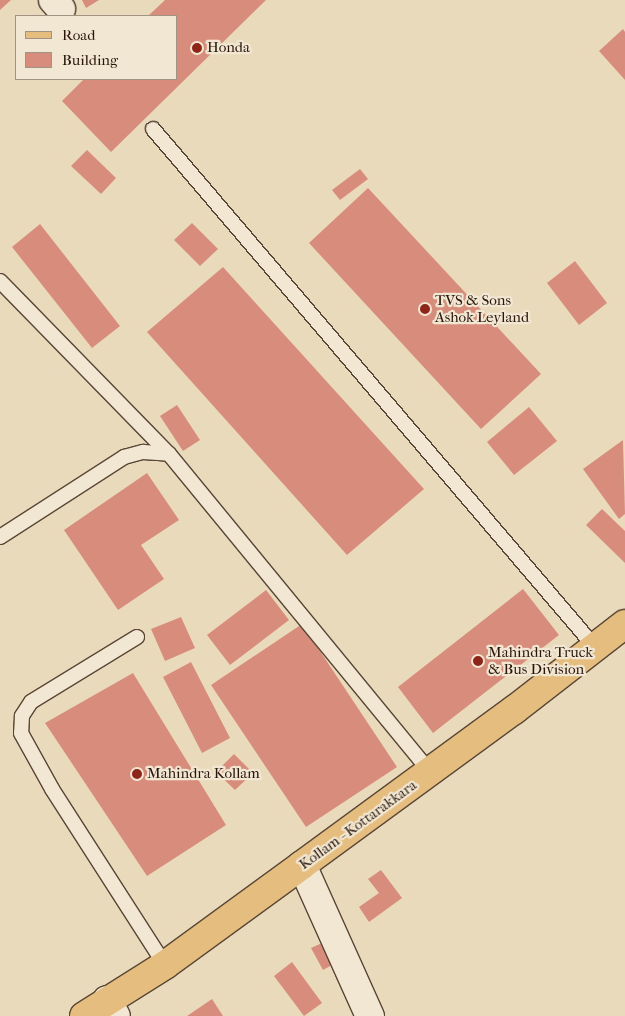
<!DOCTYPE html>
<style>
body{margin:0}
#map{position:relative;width:625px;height:1016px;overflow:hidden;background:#eadabc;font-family:"IM FELL French Canon",serif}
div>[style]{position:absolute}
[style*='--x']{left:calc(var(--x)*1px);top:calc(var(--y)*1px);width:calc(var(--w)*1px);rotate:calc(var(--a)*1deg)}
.building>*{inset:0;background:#d88d7c}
.roads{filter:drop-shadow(1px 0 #594636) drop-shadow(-1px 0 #594636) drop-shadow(0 1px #594636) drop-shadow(0 -1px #594636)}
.lane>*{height:14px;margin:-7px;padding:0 7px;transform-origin:7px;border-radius:7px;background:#f1e7d3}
.street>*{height:28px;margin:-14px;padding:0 14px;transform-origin:14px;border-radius:14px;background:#f1e7d3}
.primary>*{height:28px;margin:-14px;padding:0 14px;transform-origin:14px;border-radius:14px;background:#e5bd7e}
.dots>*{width:14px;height:14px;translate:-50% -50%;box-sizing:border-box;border:2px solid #f1e7d3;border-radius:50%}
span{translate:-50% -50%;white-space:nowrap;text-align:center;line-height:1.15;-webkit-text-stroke:4.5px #f1e7d3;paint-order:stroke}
.poi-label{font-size:15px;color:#29150a}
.left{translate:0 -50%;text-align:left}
.street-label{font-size:15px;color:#29150a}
.legend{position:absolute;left:15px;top:15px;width:162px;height:65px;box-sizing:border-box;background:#f1e7d3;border:1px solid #a19383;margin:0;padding:6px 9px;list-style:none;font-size:15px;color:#29150a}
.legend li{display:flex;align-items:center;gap:10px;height:25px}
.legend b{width:25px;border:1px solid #a19383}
</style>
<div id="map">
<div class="building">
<div style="clip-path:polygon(0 0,11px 0,0 10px)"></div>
<div style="clip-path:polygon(82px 0,99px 0,86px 8px)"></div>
<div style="clip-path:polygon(165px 0,266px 0,111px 152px,62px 101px,84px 79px,176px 79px,176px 16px,148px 16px)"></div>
<div style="clip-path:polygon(623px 29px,625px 32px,625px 80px,599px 51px)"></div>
<div style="clip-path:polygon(87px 150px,116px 178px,101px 194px,71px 166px)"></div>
<div style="clip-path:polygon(360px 169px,368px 179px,340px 200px,332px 190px)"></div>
<div style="clip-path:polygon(368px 188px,541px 374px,481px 429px,309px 243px)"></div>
<div style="clip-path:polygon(192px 223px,218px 249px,200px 266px,174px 240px)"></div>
<div style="clip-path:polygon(40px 224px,120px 326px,92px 348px,12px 247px)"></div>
<div style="clip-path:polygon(575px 261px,607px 303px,579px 325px,547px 283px)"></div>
<div style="clip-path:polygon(223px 267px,424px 489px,347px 555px,147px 332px)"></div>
<div style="clip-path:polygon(177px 405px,200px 440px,183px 451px,160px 416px)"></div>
<div style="clip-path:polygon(529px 407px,557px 441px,514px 475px,487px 442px)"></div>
<div style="clip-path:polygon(623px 440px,625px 514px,619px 519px,583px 469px)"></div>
<div style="clip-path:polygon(147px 473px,179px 520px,141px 545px,164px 579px,118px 610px,64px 530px)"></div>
<div style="clip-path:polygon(602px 509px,625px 531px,625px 563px,586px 525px)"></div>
<div style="clip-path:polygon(523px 589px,559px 635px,433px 733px,398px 687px)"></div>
<div style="clip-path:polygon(266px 590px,289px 620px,230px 665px,207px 635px)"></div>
<div style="clip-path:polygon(181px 617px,195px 648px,165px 661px,151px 629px)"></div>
<div style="clip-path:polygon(302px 624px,397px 767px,306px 827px,211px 685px)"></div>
<div style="clip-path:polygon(191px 662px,230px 738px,202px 753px,163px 677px)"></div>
<div style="clip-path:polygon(133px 673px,226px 825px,147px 876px,45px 723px)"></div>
<div style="clip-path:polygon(234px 754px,253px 773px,235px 790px,216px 772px)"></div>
<div style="clip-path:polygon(381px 870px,402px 898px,369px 922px,359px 907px,379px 893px,368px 879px)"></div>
<div style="clip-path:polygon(322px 943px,334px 964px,323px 970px,311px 948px)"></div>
<div style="clip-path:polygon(292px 962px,322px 1003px,304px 1016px,274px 976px)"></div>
<div style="clip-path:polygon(212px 999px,223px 1016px,187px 1016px)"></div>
</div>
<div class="roads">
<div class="lane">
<div style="--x:153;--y:129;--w:681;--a:49.53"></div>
<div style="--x:0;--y:281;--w:242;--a:45.7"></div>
<div style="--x:169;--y:454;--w:411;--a:50.6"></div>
<div style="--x:0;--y:537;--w:148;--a:-32.8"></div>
<div style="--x:124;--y:457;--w:20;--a:-15"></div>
<div style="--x:143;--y:452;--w:26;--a:4"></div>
<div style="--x:137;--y:637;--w:124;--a:148.5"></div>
<div style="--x:31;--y:702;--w:17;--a:123"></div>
<div style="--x:22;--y:716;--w:17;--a:93"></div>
<div style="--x:21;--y:733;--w:64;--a:61"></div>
<div style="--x:52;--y:789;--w:209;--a:57.3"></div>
</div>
<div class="street">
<div style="--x:53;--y:0;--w:12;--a:48"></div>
<div style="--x:302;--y:865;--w:166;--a:65.8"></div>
<div style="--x:107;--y:1000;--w:18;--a:61"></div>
</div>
<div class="primary">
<div style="--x:84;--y:1016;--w:96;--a:-32.2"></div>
<div style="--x:165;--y:965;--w:170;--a:-36.1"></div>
<div style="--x:302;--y:865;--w:263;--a:-36.2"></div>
<div style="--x:514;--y:710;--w:140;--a:-37.8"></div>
</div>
</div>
<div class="dots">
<div style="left:197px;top:48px;background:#8f2418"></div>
<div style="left:425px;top:309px;background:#8f2418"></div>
<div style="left:478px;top:661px;background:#8f2418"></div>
<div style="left:137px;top:774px;background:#8f2418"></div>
</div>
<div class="poi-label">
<span class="left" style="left:207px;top:48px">Honda</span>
<span class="left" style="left:435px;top:309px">TVS &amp; Sons<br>Ashok Leyland</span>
<span class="left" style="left:488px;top:661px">Mahindra Truck<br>&amp; Bus Division</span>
<span class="left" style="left:147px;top:774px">Mahindra Kollam</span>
</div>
<div class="street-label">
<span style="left:358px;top:825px;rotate:-36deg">Kollam - Kottarakkara</span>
</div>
<ul class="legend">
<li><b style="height:6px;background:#e5bd7e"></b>Road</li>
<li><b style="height:14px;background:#d88d7c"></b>Building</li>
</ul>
</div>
